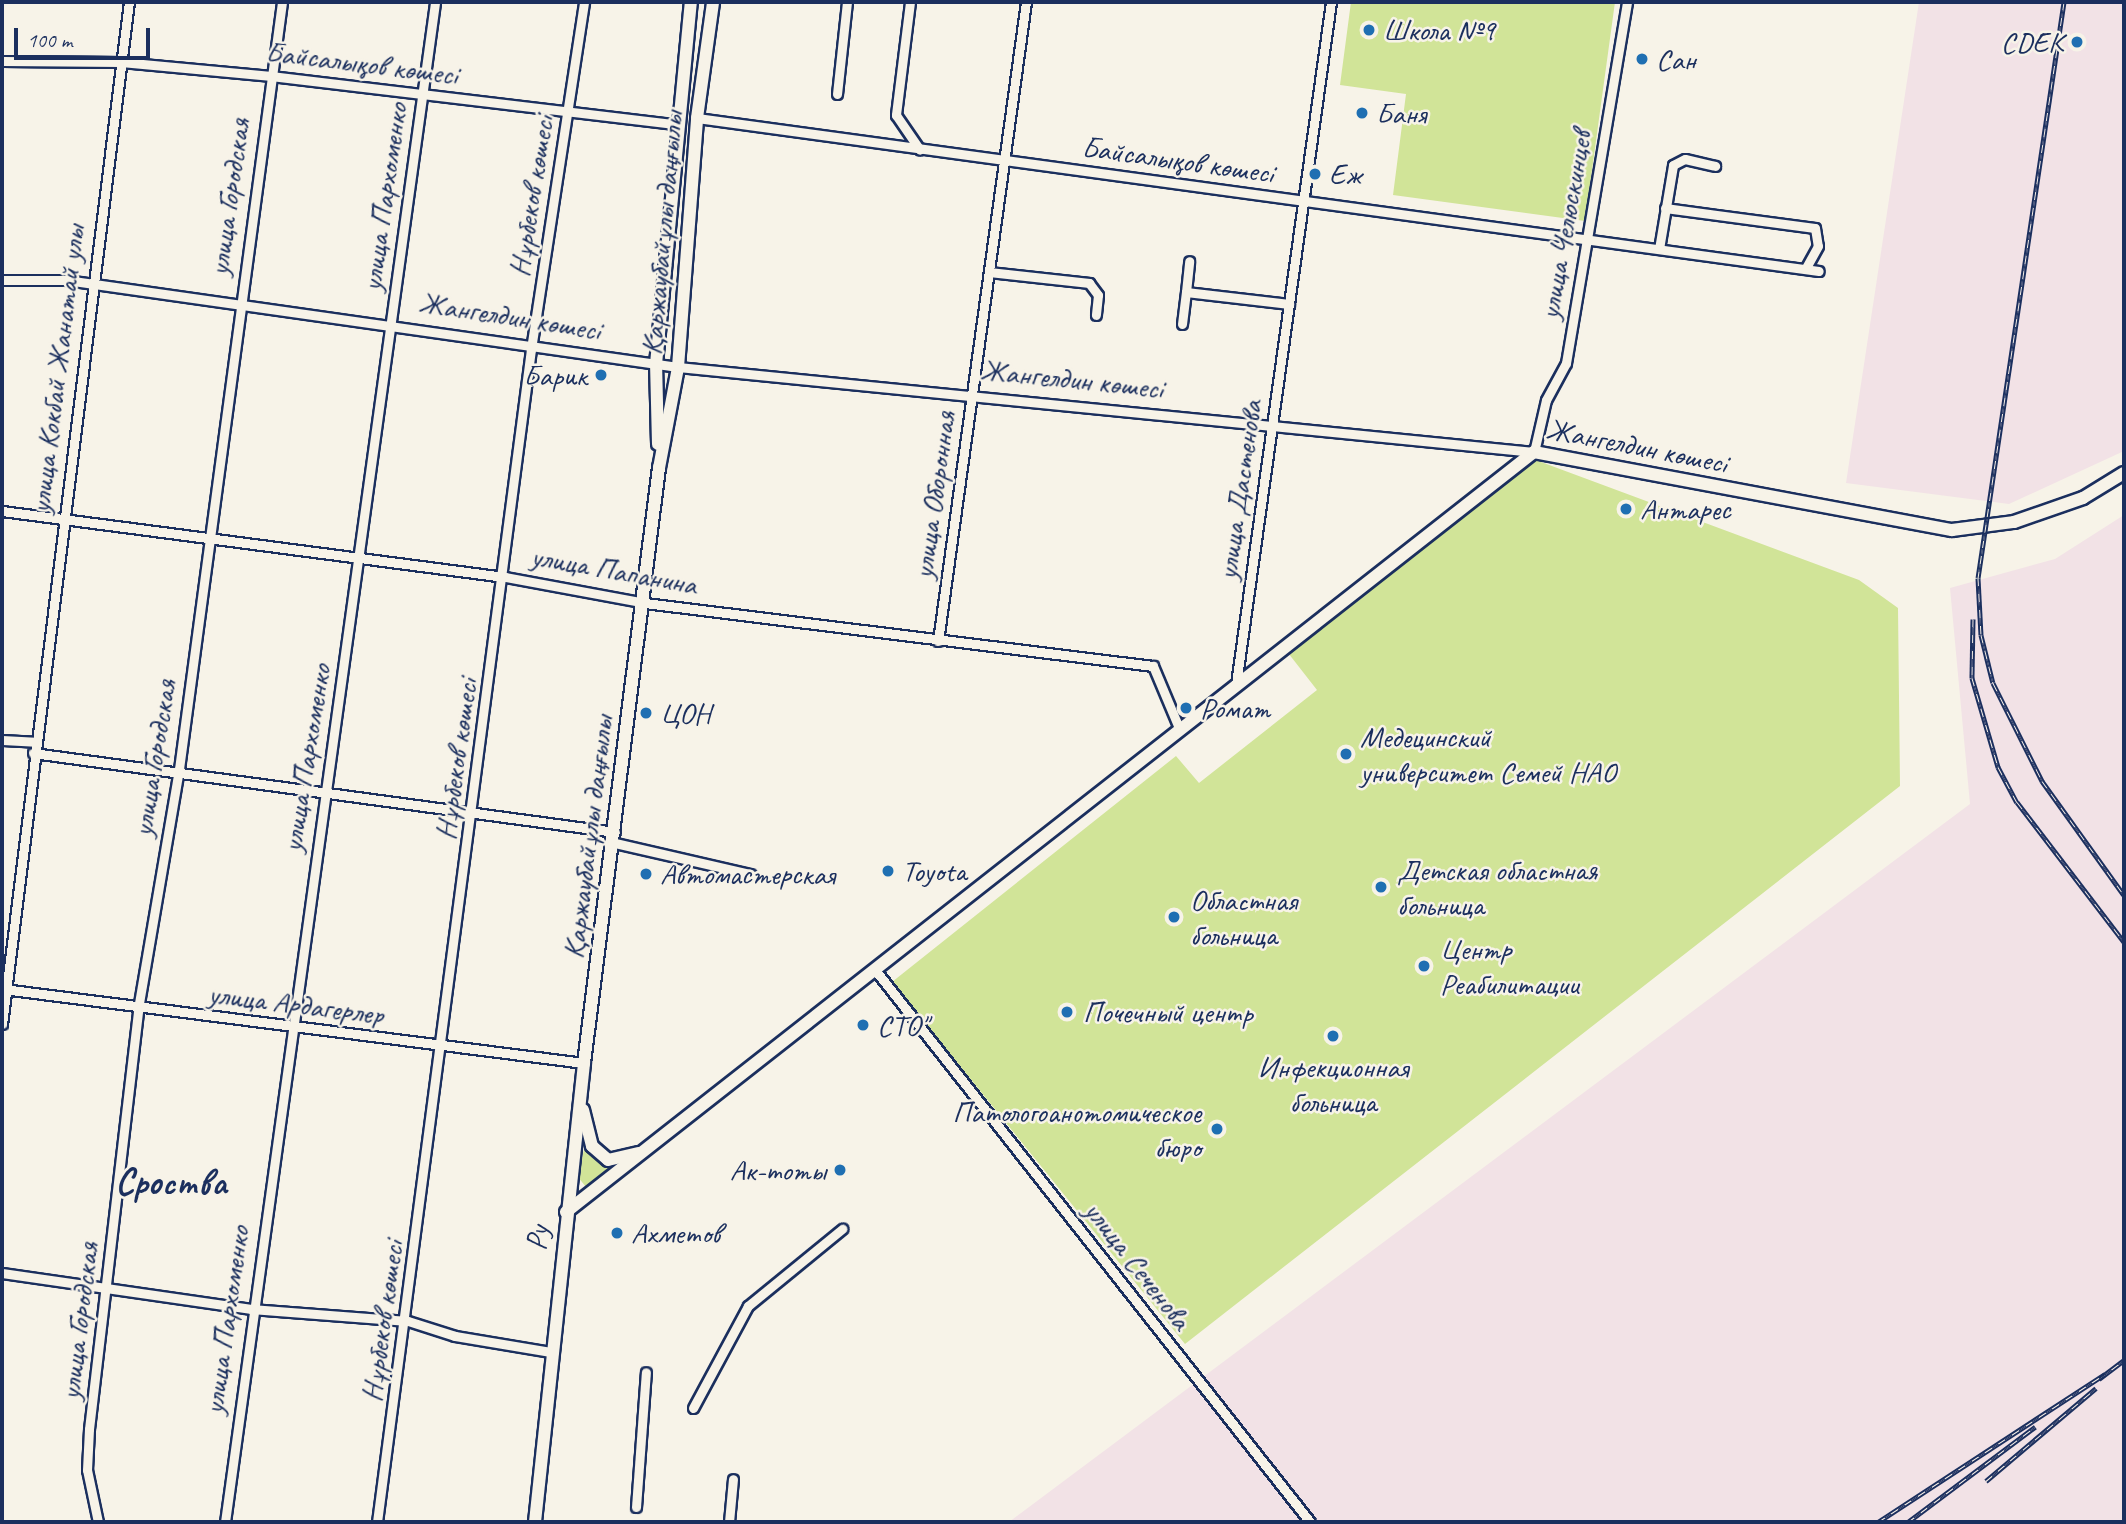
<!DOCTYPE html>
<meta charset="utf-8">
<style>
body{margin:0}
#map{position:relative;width:2126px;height:1524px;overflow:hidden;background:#f7f3e8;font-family:Caveat,sans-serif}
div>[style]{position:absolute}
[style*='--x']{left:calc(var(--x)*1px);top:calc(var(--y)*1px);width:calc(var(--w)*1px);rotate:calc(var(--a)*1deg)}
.built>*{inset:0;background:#f2e2e6}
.green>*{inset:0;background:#d1e498}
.roads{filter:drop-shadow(2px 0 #1b2f5e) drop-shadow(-2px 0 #1b2f5e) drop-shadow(0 2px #1b2f5e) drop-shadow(0 -2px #1b2f5e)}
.minor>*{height:9px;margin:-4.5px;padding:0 4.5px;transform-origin:4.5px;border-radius:4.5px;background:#f7f3e8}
.highway>*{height:12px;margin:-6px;padding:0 6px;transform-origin:6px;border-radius:6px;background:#f7f3e8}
.rail>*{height:5px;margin-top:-2.5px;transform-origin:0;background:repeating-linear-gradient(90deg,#f7f3e8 0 8px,#1b2f5e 0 16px);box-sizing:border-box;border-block:2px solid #1b2f5e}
.dots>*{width:19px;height:19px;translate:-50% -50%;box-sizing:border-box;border:4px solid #f7f3e8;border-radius:50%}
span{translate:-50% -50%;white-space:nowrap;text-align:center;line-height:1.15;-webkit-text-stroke:5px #f7f3e8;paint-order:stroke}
.poi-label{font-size:30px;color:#1b2f5e}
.left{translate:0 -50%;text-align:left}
.right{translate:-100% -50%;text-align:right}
.street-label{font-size:30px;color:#1b2f5e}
.district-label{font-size:37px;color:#1b2f5e;font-weight:700}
.frame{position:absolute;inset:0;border:4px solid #1b2f5e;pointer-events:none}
.scale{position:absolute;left:14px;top:28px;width:136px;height:32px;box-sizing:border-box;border:4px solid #1b2f5e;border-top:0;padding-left:9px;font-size:21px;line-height:24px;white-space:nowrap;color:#1b2f5e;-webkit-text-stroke:5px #f7f3e8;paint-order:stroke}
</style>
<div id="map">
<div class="built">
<div style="clip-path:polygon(1919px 2px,2124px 2px,2124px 451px,2009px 504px,1846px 483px)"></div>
<div style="clip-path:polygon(2124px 515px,2124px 1522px,1009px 1522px,1970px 804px,1950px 588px,2055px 559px)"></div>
</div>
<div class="green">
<div style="clip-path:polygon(1351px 2px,1615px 2px,1585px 221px,1393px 195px,1406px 94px,1340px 85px)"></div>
<div style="clip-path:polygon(1533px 459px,1859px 580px,1898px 608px,1900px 786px,1185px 1344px,892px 982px,1176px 756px,1199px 783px,1317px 690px,1285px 649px)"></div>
<div style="clip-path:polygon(586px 1140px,598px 1160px,627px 1167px,598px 1188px,586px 1187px,578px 1177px)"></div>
</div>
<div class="roads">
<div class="minor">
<div style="--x:910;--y:2;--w:114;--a:97.1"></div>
<div style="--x:896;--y:115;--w:42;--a:55.6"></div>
<div style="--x:2;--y:61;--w:119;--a:0.5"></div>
<div style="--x:121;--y:62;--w:151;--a:5.3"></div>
<div style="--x:271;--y:76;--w:406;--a:6.8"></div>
<div style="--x:837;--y:94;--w:93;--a:-83.8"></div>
<div style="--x:697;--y:118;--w:1132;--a:7.77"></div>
<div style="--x:1665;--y:208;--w:151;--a:7.6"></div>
<div style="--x:1815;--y:228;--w:18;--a:81"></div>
<div style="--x:1818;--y:246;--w:26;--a:119"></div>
<div style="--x:1659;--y:249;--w:85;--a:-80.5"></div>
<div style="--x:1673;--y:165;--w:13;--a:-27"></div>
<div style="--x:1685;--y:159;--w:31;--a:13"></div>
<div style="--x:989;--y:272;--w:101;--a:6.3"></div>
<div style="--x:1089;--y:283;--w:15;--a:53"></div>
<div style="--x:1098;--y:295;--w:20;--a:96"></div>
<div style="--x:2;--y:280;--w:64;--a:0"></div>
<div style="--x:66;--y:280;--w:618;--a:8.09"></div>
<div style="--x:678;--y:367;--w:860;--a:5.67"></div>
<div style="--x:1534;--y:452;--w:53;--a:-77"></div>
<div style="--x:1546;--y:400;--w:42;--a:-61.6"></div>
<div style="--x:1566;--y:363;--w:366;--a:-80.4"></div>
<div style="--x:1186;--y:292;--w:31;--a:-84"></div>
<div style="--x:1182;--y:324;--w:32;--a:-83"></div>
<div style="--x:1186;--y:292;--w:104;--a:6.6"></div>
<div style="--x:2;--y:511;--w:507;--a:7.48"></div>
<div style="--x:505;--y:577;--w:142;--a:10.5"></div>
<div style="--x:645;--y:603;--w:512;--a:7.07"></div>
<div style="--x:1153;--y:666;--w:67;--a:67.2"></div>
<div style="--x:938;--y:641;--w:645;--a:-82.16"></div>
<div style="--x:1236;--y:684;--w:689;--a:-82.07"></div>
<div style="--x:2;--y:740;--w:33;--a:3"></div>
<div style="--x:33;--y:753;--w:587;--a:7.73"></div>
<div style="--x:615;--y:843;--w:139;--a:12.9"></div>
<div style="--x:876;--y:971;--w:701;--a:51.77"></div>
<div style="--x:3;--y:989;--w:586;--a:7.26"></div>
<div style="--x:2;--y:1024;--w:1030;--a:-82.92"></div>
<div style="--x:2;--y:1273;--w:252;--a:8.2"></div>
<div style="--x:251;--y:1309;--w:157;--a:4.4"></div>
<div style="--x:408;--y:1321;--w:49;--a:17.7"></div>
<div style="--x:455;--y:1336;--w:97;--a:9.5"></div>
<div style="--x:693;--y:1408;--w:116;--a:-61.7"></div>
<div style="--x:748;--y:1306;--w:122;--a:-39.3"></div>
<div style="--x:636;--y:1507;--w:135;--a:-85.8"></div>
<div style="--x:98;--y:1522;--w:53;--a:-101.9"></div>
<div style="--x:87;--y:1470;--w:41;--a:-87.2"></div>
<div style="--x:89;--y:1429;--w:423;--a:-83.3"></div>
<div style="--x:138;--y:1009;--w:243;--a:-80.3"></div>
<div style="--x:179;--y:769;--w:774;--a:-82.35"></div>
<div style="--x:225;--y:1522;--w:1534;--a:-82.13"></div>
<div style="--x:377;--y:1522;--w:1183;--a:-82.52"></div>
<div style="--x:531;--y:349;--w:351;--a:-81.3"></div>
<div style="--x:729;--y:1522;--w:43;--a:-84.7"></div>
</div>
<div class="highway">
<div style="--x:658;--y:444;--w:80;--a:-91.4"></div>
<div style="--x:656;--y:364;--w:364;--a:-84.5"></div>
<div style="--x:583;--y:1110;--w:37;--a:76"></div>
<div style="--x:592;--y:1146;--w:21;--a:41"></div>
<div style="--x:608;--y:1160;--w:31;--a:-13"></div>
<div style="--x:566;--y:1212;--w:1231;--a:-38.14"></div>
<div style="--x:1534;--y:452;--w:425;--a:10.6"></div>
<div style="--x:1952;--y:530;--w:63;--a:-7.4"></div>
<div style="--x:2014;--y:522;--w:73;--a:-19.2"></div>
<div style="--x:2083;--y:498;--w:48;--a:-31.4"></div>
<div style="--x:535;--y:1522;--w:462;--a:-83.9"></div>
<div style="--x:584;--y:1063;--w:600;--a:-82.82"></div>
<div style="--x:659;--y:468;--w:103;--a:-79.3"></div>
<div style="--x:678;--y:367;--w:250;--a:-85.6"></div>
<div style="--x:697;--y:118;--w:117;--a:-82.1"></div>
</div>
</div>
<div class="rail">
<div style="--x:2064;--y:2;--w:582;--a:98.49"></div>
<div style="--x:1978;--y:578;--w:57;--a:87"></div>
<div style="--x:1981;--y:635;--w:49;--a:76"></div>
<div style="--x:1993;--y:683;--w:110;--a:63.4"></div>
<div style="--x:2042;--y:781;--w:140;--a:54.3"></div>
<div style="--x:1973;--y:619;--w:59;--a:91"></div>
<div style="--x:1972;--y:678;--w:93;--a:73.7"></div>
<div style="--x:1998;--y:767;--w:40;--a:62"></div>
<div style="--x:2017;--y:802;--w:176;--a:52.6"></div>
<div style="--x:2099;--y:1379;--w:31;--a:-37"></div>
<div style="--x:1986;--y:1481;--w:144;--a:-40.2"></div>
<div style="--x:1878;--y:1522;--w:271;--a:-33.1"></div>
<div style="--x:1908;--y:1522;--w:159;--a:-36.8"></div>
</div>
<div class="dots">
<div style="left:1369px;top:30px;background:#1f6fb2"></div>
<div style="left:2077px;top:42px;background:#1f6fb2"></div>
<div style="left:1642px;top:59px;background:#1f6fb2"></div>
<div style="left:1362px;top:113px;background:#1f6fb2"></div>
<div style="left:1315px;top:174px;background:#1f6fb2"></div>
<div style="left:601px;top:375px;background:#1f6fb2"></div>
<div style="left:1626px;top:509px;background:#1f6fb2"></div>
<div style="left:1186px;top:708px;background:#1f6fb2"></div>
<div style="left:646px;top:713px;background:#1f6fb2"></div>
<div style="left:1346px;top:754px;background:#1f6fb2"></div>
<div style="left:888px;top:871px;background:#1f6fb2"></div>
<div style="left:646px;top:874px;background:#1f6fb2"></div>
<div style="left:1381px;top:887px;background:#1f6fb2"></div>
<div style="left:1174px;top:917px;background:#1f6fb2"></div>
<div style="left:1424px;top:966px;background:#1f6fb2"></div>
<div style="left:1067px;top:1012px;background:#1f6fb2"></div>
<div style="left:863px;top:1025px;background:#1f6fb2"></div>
<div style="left:1333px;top:1036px;background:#1f6fb2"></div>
<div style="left:1217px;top:1129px;background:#1f6fb2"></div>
<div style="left:840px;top:1170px;background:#1f6fb2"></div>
<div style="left:617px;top:1233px;background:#1f6fb2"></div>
</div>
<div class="poi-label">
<span class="left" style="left:1383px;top:30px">Школа №9</span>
<span class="right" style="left:2063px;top:42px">CDEK</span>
<span class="left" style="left:1656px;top:59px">Сан</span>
<span class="left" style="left:1376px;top:113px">Баня</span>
<span class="left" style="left:1329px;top:174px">Еж</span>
<span class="right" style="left:587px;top:375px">Барик</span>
<span class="left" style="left:1640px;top:509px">Антарес</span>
<span class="left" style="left:1200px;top:708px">Ромат</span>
<span class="left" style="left:660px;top:713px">ЦОН</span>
<span class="left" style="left:1360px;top:754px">Медецинский<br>университет Семей НАО</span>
<span class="left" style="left:1397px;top:887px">Детская областная<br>больница</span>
<span class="left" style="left:902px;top:871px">Toyota</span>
<span class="left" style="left:660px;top:874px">Автомастерская</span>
<span class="left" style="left:1190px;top:917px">Областная<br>больница</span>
<span class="left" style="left:1440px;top:966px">Центр<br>Реабилитации</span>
<span class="left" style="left:1083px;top:1012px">Почечный центр</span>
<span class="left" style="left:877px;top:1025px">СТО"</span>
<span style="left:1333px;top:1084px">Инфекционная<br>больница</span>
<span class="right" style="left:1201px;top:1129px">Патологоанотомическое<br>бюро</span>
<span class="right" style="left:826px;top:1170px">Ак-тоты</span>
<span class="left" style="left:631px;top:1233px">Ахметов</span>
</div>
<div class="street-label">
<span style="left:362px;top:63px;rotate:7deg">Байсалықов көшесі</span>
<span style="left:1178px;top:160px;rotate:8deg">Байсалықов көшесі</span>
<span style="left:531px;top:196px;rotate:-81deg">Нұрбеков көшесі</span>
<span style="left:229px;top:197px;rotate:-82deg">улица Городская</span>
<span style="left:384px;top:197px;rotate:-82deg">улица Пархоменко</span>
<span style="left:1565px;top:225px;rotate:-80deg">улица Челюскинцев</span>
<span style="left:662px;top:233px;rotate:-85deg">Қаржаубайұлы даңғылы</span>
<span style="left:510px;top:316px;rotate:9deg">Жангелдин көшесі</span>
<span style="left:57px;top:369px;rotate:-83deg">улица Кокбай Жанатай улы</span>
<span style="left:1072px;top:379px;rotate:6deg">Жангелдин көшесі</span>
<span style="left:1637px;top:446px;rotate:11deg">Жангелдин көшесі</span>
<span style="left:1239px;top:490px;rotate:-82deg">улица Дастенова</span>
<span style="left:934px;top:495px;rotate:-82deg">улица Оборонная</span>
<span style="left:614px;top:570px;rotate:10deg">улица Папанина</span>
<span style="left:154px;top:758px;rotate:-81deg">улица Городская</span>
<span style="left:306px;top:758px;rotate:-81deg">улица Пархоменко</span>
<span style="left:456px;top:759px;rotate:-82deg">Нұрбеков көшесі</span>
<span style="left:588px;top:837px;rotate:-83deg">Қаржаубайұлы даңғылы</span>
<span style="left:296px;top:1004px;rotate:7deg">улица Ардагерлер</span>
<span style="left:537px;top:1238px;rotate:-83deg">Ру</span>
<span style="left:1138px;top:1265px;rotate:52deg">улица Сеченова</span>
<span style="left:226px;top:1320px;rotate:-82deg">улица Пархоменко</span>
<span style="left:79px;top:1321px;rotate:-83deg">улица Городская</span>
<span style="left:382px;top:1321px;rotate:-82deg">Нұрбеков көшесі</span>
</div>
<div class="district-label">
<span style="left:171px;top:1182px">Сроства</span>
</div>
<div class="frame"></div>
<div class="scale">100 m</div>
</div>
